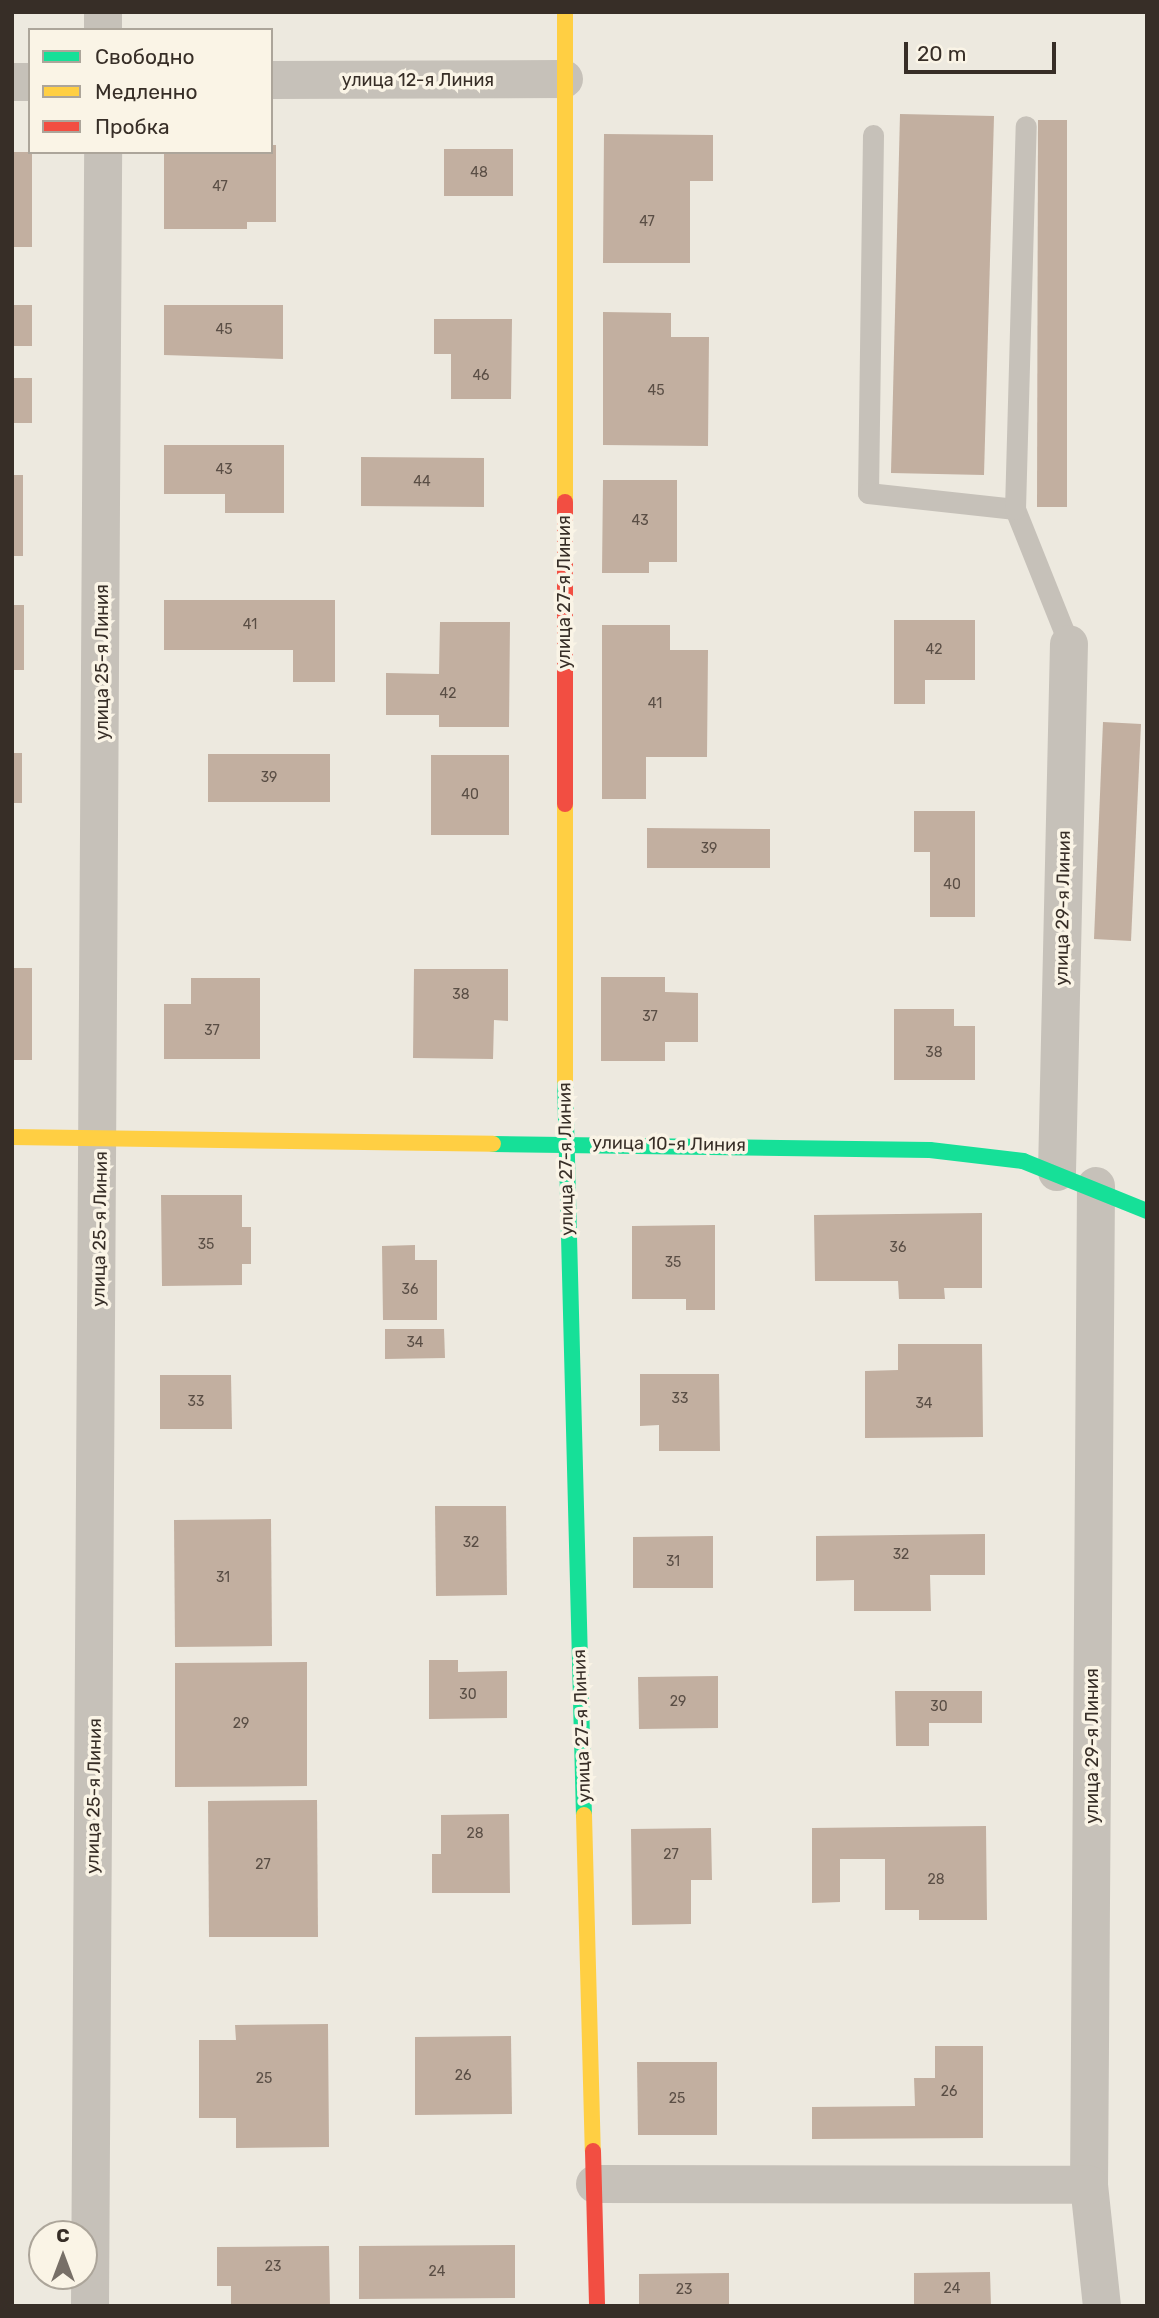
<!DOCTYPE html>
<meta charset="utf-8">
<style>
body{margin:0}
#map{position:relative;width:1159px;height:2318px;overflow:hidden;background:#ede9df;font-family:Rubik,sans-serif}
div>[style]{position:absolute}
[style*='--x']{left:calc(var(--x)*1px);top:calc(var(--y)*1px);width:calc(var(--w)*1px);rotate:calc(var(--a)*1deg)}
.building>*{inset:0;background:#c2afa0}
.lane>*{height:21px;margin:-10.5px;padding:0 10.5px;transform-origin:10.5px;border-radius:10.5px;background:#c6c1b9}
.street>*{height:38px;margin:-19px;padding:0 19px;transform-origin:19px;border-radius:19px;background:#c6c1b9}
.fast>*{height:16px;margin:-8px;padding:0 8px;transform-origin:8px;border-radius:8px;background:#16e098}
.slow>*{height:16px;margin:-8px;padding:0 8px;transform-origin:8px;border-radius:8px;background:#ffcf43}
.jam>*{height:16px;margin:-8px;padding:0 8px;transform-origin:8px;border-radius:8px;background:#f24e42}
span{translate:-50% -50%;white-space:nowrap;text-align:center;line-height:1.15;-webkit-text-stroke:7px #faf4e6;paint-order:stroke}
.number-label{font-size:14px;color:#5a4e45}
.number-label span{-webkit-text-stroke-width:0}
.street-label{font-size:18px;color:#372e27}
.frame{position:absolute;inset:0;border:14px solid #372e27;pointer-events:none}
.legend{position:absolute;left:28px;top:28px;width:245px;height:126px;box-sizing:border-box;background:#faf4e6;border:2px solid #aca59a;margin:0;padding:9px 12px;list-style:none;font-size:21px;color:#372e27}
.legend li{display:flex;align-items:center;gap:14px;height:35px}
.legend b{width:35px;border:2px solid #aca59a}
.north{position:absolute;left:28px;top:2220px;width:70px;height:70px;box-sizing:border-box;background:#faf4e6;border:2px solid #aca59a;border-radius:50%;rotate:0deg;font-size:19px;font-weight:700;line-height:28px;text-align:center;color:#372e27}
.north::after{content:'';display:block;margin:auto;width:24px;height:32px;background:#776f67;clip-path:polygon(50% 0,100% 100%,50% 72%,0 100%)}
.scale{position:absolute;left:904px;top:42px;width:152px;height:32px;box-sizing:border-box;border:4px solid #372e27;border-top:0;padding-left:9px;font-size:21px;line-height:24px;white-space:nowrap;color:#372e27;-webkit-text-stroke:5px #faf4e6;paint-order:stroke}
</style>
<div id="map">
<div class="building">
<div style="clip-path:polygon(900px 114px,994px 116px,984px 475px,891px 473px)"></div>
<div style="clip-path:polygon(1038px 120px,1067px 120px,1067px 507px,1037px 507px)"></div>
<div style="clip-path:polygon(604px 134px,713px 135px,713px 181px,690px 181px,690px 263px,603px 263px)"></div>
<div style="clip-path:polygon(271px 145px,276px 145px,276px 222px,247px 222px,247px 229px,164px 229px,164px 152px,271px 152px)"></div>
<div style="clip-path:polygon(444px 149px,513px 149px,513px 196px,444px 196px)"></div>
<div style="clip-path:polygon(12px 152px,32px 152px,32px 247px,12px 247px)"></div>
<div style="clip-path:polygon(12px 305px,32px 305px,32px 346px,12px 346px)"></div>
<div style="clip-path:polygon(164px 305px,283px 305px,283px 359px,164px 355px)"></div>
<div style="clip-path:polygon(603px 312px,671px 313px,671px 337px,709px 337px,708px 446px,603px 445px)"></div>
<div style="clip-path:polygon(434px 319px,512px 319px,511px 399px,451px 399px,451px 354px,434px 354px)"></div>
<div style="clip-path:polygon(12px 378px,32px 378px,32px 423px,12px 423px)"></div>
<div style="clip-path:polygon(164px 445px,284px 445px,284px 513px,225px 513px,225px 494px,164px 494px)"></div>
<div style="clip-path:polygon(361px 457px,484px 458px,484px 507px,361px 506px)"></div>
<div style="clip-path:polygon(12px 475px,23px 475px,23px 556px,12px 556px)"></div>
<div style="clip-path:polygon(603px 480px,677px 480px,677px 562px,649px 562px,649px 573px,602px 573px)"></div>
<div style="clip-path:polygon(164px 600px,335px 600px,335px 682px,293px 682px,293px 650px,164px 650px)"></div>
<div style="clip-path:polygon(12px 605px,24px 605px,24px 670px,12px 670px)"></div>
<div style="clip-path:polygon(894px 620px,975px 620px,975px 680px,925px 680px,925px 704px,894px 704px)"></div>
<div style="clip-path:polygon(440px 622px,510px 622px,509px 727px,439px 727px,439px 715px,386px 715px,386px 673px,439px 674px)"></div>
<div style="clip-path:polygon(602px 625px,670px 625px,670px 650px,708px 650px,707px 757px,646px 757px,646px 799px,602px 799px)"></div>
<div style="clip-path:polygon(1103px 722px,1141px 724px,1131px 941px,1094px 939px)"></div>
<div style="clip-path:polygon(12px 753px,22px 753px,22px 803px,12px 803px)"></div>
<div style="clip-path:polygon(208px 754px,330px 754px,330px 802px,208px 802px)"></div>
<div style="clip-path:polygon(431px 755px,509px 755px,509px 835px,431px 835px)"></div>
<div style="clip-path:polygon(914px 811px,975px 811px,975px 917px,930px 917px,930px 852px,914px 852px)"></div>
<div style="clip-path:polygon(647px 828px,770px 829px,770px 868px,647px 868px)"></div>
<div style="clip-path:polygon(12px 968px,32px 968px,32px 1060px,12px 1060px)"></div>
<div style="clip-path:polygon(414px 969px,508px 969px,508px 1021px,494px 1020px,493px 1059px,413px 1058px)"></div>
<div style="clip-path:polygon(601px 977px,665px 977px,665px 992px,698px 993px,698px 1042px,665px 1042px,665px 1061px,601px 1061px)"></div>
<div style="clip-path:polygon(191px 978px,260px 978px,260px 1059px,164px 1059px,164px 1004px,191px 1004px)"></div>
<div style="clip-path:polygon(894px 1009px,954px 1009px,954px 1026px,975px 1026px,975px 1080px,894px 1080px)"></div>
<div style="clip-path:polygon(161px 1195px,242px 1195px,242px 1227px,251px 1227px,251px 1264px,242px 1264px,242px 1285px,162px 1286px)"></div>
<div style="clip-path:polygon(982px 1213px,982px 1288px,944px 1288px,945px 1299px,899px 1299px,898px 1281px,815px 1281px,814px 1215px)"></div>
<div style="clip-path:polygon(715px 1225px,715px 1310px,686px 1310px,686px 1299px,632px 1299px,632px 1226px)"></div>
<div style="clip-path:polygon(415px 1245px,415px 1260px,437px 1260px,437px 1320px,383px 1320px,382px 1246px)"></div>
<div style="clip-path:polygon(385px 1329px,444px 1329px,445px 1358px,385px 1359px)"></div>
<div style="clip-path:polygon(898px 1344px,982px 1344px,983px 1437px,865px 1438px,865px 1371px,898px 1370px)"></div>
<div style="clip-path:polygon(640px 1374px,719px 1374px,720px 1451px,659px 1451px,659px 1425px,640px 1426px)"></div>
<div style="clip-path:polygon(160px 1375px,231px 1375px,232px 1429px,160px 1429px)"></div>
<div style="clip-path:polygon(435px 1506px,506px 1506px,507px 1595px,436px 1596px)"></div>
<div style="clip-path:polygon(271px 1519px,272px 1646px,175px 1647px,174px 1520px)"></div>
<div style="clip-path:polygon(985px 1534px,985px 1575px,930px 1575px,931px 1611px,854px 1611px,854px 1580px,816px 1581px,816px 1536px)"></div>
<div style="clip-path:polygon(713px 1536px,713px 1588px,633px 1588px,633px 1537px)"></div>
<div style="clip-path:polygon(429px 1660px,458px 1660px,458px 1672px,507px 1671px,507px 1718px,429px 1719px)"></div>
<div style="clip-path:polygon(307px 1662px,307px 1786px,175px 1787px,175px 1663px)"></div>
<div style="clip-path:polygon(718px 1676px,718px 1728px,639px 1729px,638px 1677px)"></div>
<div style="clip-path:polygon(895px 1691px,982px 1691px,982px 1723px,929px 1723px,929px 1746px,896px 1746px)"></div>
<div style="clip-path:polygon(317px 1800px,318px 1937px,209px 1937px,208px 1801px)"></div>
<div style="clip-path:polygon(509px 1814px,510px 1893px,432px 1893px,432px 1854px,441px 1854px,441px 1815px)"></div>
<div style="clip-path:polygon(986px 1826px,987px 1920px,919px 1920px,919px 1910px,885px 1910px,885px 1859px,840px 1859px,840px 1902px,812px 1903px,812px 1828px)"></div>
<div style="clip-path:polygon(711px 1828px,712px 1880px,691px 1880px,691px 1924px,632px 1925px,631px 1829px)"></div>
<div style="clip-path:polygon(328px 2024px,329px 2147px,236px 2148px,236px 2118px,199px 2118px,199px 2040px,236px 2040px,235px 2025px)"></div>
<div style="clip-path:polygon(511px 2036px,512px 2114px,415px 2115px,415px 2037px)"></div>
<div style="clip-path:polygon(935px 2046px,983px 2046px,983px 2138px,812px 2139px,812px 2107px,915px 2106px,914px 2078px,935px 2078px)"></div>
<div style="clip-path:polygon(637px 2062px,717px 2062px,717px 2135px,638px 2135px)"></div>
<div style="clip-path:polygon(515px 2245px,515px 2298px,359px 2299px,359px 2246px)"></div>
<div style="clip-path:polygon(329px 2246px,330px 2306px,231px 2306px,231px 2286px,217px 2286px,217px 2247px)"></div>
<div style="clip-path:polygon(990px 2272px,991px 2306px,914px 2306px,914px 2273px)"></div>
<div style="clip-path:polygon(729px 2273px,729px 2306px,639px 2306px,639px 2274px)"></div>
</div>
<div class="lane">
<div style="--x:873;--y:135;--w:358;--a:90.8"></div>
<div style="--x:868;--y:493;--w:148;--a:6.2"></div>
<div style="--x:1015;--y:509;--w:145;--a:68.2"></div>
<div style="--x:1015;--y:509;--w:383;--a:-88.4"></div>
</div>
<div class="street">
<div style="--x:103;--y:12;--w:18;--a:90"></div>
<div style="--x:271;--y:80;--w:293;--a:-0.2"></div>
<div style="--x:12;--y:82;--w:18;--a:0"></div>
<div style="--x:1057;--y:1172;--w:528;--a:-88.7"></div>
<div style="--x:1096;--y:1186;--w:999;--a:90.4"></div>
<div style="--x:1089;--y:2185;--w:122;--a:83.9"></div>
<div style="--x:595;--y:2184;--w:494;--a:0.1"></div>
<div style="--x:90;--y:2306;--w:2154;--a:-89.65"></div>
</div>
<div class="fast">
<div style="--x:565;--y:1081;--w:734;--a:88.52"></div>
<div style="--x:493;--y:1144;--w:437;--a:0.8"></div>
<div style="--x:930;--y:1150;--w:94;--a:6.7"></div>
<div style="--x:1023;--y:1161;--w:134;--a:22"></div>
</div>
<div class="slow">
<div style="--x:565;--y:12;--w:490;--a:90"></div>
<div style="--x:565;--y:804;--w:277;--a:90"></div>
<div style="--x:12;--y:1137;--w:481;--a:0.8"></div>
<div style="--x:584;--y:1815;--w:336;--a:88.5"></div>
</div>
<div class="jam">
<div style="--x:565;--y:502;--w:302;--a:90"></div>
<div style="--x:593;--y:2151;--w:155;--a:88.5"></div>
</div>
<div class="number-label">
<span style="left:479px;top:173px">48</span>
<span style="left:220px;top:187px">47</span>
<span style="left:647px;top:222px">47</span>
<span style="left:224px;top:330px">45</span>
<span style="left:481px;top:376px">46</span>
<span style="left:656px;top:391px">45</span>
<span style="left:224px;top:470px">43</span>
<span style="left:422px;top:482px">44</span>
<span style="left:640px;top:521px">43</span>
<span style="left:250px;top:625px">41</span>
<span style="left:934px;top:650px">42</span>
<span style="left:448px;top:694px">42</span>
<span style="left:655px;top:704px">41</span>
<span style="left:269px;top:778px">39</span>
<span style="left:470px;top:795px">40</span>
<span style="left:709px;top:849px">39</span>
<span style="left:952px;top:885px">40</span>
<span style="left:461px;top:995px">38</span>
<span style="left:650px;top:1017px">37</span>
<span style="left:212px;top:1031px">37</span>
<span style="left:934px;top:1053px">38</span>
<span style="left:206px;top:1245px">35</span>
<span style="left:898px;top:1248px">36</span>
<span style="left:673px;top:1263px">35</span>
<span style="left:410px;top:1290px">36</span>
<span style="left:415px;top:1343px">34</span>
<span style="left:680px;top:1399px">33</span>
<span style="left:196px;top:1402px">33</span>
<span style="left:924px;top:1404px">34</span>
<span style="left:471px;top:1543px">32</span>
<span style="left:901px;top:1555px">32</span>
<span style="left:673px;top:1562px">31</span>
<span style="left:223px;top:1578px">31</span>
<span style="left:468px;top:1695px">30</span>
<span style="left:678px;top:1702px">29</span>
<span style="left:939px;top:1707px">30</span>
<span style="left:241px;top:1724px">29</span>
<span style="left:475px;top:1834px">28</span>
<span style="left:671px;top:1855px">27</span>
<span style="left:263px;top:1865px">27</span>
<span style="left:936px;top:1880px">28</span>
<span style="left:463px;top:2076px">26</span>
<span style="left:264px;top:2079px">25</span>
<span style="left:949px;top:2092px">26</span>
<span style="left:677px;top:2099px">25</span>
<span style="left:273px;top:2267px">23</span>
<span style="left:437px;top:2272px">24</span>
<span style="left:952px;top:2289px">24</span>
<span style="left:684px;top:2290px">23</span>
</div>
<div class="street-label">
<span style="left:418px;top:80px">улица 12-я Линия</span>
<span style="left:564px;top:592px;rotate:-90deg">улица 27-я Линия</span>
<span style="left:102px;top:662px;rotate:-90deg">улица 25-я Линия</span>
<span style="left:1063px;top:908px;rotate:-89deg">улица 29-я Линия</span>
<span style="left:669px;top:1144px;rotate:1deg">улица 10-я Линия</span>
<span style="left:566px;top:1159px;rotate:-91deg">улица 27-я Линия</span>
<span style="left:100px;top:1229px;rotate:-89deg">улица 25-я Линия</span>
<span style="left:582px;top:1726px;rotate:-92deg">улица 27-я Линия</span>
<span style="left:1092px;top:1746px;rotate:-90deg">улица 29-я Линия</span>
<span style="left:94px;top:1796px;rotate:-89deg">улица 25-я Линия</span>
</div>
<div class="frame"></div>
<ul class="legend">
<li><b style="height:9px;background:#16e098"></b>Свободно</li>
<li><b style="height:9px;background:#ffcf43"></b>Медленно</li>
<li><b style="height:9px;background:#f24e42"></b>Пробка</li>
</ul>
<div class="north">С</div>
<div class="scale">20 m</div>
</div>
